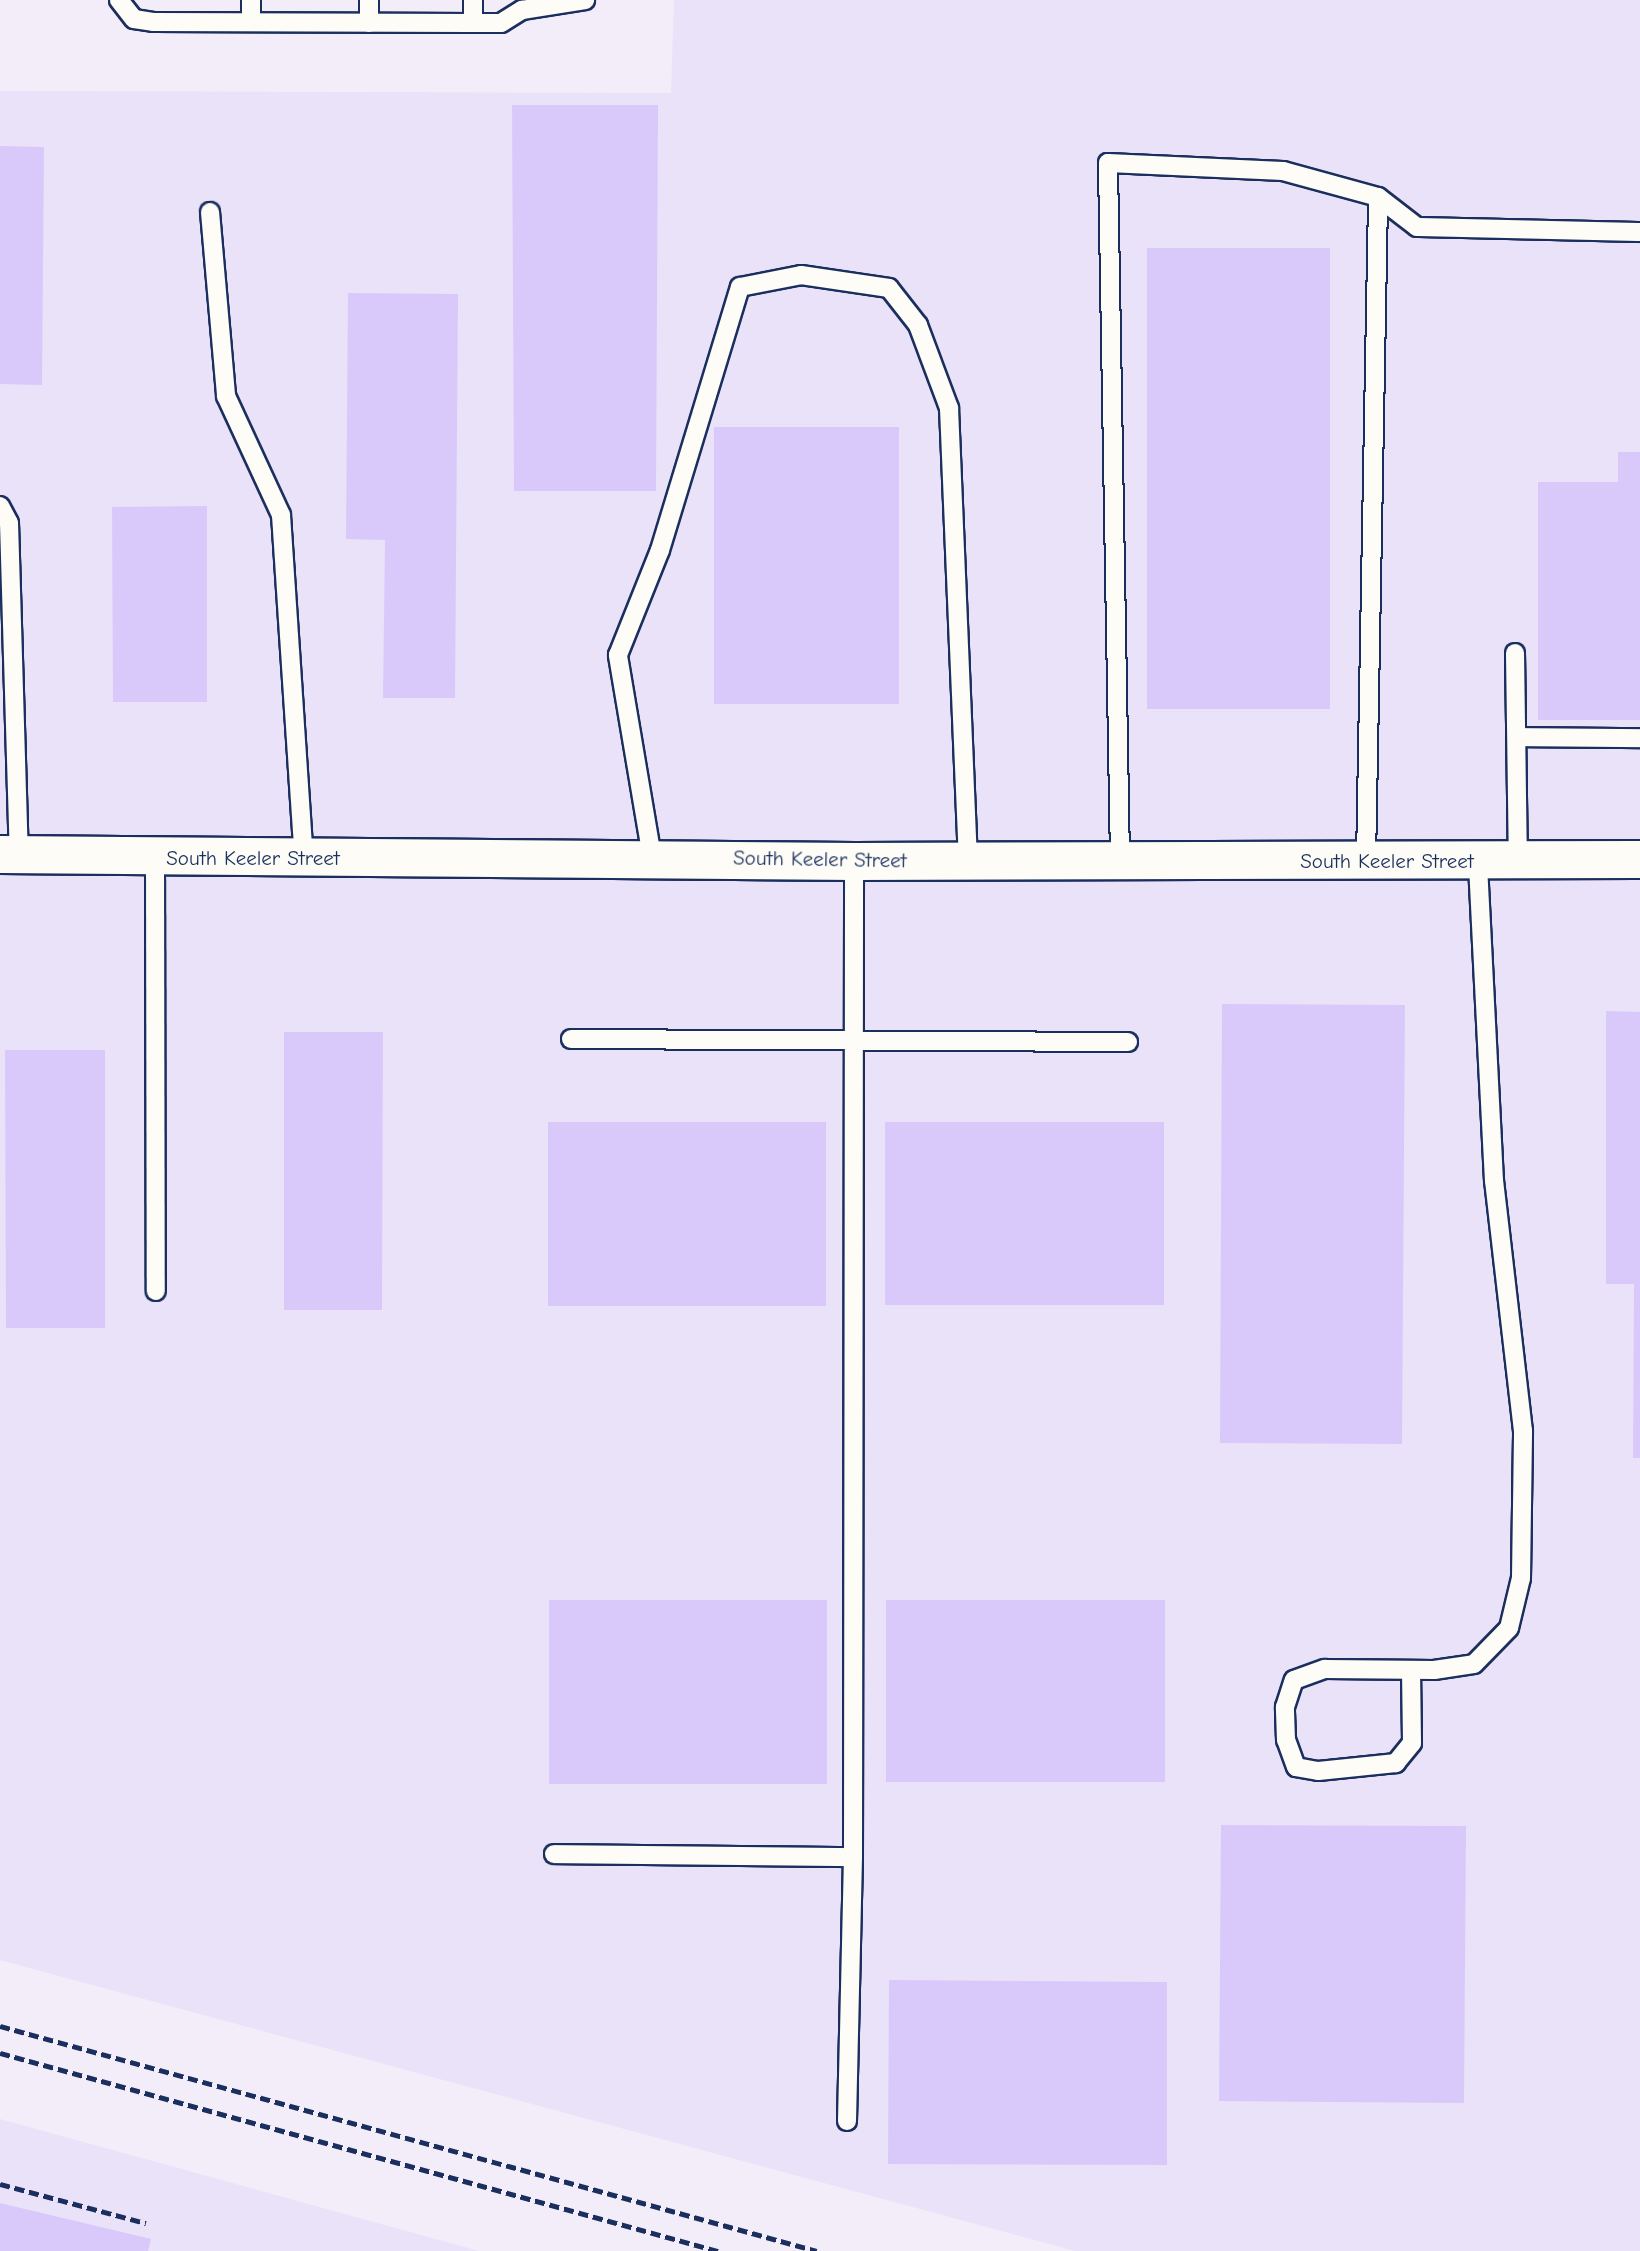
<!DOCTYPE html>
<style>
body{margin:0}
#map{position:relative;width:1640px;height:2251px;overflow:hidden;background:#f2edf8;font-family:"Comic Neue",sans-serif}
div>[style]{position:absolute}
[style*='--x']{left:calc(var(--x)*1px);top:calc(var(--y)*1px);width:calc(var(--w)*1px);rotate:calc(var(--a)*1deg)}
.built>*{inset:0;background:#eae2f9}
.building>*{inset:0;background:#d8c9fa}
.roads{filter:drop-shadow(2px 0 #1b2f5e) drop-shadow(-2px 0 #1b2f5e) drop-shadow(0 2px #1b2f5e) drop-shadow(0 -2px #1b2f5e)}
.lane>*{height:18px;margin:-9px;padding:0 9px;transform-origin:9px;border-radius:9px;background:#fdfcf7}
.street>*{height:37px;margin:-18.5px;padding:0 18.5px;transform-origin:18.5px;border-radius:18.5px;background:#fdfcf7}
.rail>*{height:5px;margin-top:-2.5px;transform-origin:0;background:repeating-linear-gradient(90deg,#1b2f5e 0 10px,transparent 0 15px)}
span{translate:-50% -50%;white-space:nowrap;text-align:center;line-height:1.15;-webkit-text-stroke:6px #fdfcf7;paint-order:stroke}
.street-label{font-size:21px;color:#1b2f5e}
</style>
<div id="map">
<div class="built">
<div style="clip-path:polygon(674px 0,1640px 0,1640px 2251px,1075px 2251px,0 1960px,0 91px,671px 93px)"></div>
<div style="clip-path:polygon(0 2119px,479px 2251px,0 2251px)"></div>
</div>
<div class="building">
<div style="clip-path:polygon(512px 105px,658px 105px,656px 491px,514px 491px)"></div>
<div style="clip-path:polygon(0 146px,44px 147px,42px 385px,0 384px)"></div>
<div style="clip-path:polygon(1147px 248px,1330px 248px,1330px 709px,1147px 709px)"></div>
<div style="clip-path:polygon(348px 293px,458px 294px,455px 698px,383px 698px,385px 540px,346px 539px)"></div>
<div style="clip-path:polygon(714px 427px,899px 427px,899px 704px,714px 704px)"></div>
<div style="clip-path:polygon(1618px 452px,1640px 452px,1640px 720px,1538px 720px,1538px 482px,1618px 482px)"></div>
<div style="clip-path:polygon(207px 506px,207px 702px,113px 702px,112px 507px)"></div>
<div style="clip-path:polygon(1222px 1004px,1405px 1005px,1402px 1444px,1220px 1443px)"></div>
<div style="clip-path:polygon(1606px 1011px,1640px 1012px,1640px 1458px,1633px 1458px,1634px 1284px,1606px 1284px)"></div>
<div style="clip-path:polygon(284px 1032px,383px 1032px,382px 1310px,284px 1310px)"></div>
<div style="clip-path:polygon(5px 1050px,105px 1050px,105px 1328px,6px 1328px)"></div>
<div style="clip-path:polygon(548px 1122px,826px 1122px,826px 1306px,548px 1306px)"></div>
<div style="clip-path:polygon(885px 1122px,1164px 1122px,1164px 1305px,885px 1305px)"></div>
<div style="clip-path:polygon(549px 1600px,827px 1600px,827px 1784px,549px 1784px)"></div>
<div style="clip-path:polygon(886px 1600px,1165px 1600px,1165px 1782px,886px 1782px)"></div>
<div style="clip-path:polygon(1221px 1825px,1466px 1826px,1464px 2103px,1219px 2101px)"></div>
<div style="clip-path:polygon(889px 1980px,1167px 1982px,1167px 2165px,888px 2164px)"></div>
<div style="clip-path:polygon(0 2203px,151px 2239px,148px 2251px,0 2251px)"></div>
</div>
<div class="roads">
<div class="lane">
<div style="--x:119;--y:0;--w:24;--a:52"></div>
<div style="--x:134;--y:19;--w:19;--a:9"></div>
<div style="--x:153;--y:22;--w:320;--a:0.2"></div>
<div style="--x:473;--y:23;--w:28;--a:0"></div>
<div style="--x:501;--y:23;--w:25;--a:-32"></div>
<div style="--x:522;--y:10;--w:64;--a:-9"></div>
<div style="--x:369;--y:0;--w:23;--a:90"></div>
<div style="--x:251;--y:22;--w:22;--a:-90"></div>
<div style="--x:473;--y:23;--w:23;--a:-90"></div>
<div style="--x:210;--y:212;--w:185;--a:85"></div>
<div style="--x:226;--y:396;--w:131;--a:65.2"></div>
<div style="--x:281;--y:515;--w:345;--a:86.2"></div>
<div style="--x:0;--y:506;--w:19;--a:62"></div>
<div style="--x:9;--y:523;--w:333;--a:88.3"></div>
<div style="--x:1515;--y:653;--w:208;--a:89.2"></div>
<div style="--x:1517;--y:737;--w:123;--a:0.5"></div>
<div style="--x:652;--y:857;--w:205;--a:-99.6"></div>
<div style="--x:618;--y:655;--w:113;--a:-68.2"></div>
<div style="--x:660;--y:550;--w:275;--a:-73.1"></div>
<div style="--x:740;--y:287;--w:62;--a:-11.1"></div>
<div style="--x:801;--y:275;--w:89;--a:8.4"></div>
<div style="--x:889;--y:288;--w:47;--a:51.9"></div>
<div style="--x:918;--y:325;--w:89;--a:69.5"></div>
<div style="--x:949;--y:408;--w:453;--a:87.6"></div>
<div style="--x:155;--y:858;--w:433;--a:89.9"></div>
<div style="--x:1120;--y:860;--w:697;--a:-90.99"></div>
<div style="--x:1108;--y:163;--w:175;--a:2.6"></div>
<div style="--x:1283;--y:171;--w:98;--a:15.3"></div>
<div style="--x:1378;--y:197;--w:49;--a:37.6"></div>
<div style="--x:1417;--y:227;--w:223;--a:1.3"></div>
<div style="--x:1366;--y:861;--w:664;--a:-88.96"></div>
<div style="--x:571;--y:1039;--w:557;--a:0.31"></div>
<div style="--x:1411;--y:1670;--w:73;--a:89.2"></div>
<div style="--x:1412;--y:1743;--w:26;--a:129"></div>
<div style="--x:1396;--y:1763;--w:78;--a:174.1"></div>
<div style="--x:1318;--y:1771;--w:22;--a:-170"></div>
<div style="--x:1296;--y:1767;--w:29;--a:-110"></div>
<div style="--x:1286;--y:1740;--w:33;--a:-92"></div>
<div style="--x:1285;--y:1707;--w:28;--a:-72"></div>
<div style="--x:1294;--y:1680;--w:33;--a:-20"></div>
<div style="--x:1325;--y:1669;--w:109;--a:0.5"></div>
<div style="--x:1434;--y:1670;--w:40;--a:-8.5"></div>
<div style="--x:1474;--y:1664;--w:50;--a:-45.8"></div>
<div style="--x:1509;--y:1628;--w:51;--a:-76.5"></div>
<div style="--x:1521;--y:1578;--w:147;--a:-89.2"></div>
<div style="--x:1523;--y:1431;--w:252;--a:-96.6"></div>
<div style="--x:1494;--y:1181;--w:320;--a:-92.9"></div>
<div style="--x:554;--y:1854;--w:299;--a:0.6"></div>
<div style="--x:847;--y:2121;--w:264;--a:-88.7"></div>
<div style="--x:853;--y:1857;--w:996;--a:-89.94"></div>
</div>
<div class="street">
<div style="--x:0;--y:854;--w:854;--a:0.47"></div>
<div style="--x:854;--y:861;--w:786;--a:-0.15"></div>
</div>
</div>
<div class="rail">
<div style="--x:0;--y:2026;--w:847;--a:15.4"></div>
<div style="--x:0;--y:2053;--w:745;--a:15.42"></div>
<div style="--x:0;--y:2184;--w:151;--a:15"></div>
</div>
<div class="street-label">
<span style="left:253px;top:858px">South Keeler Street</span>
<span style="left:820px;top:859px;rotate:1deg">South Keeler Street</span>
<span style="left:1387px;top:861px">South Keeler Street</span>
</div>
</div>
